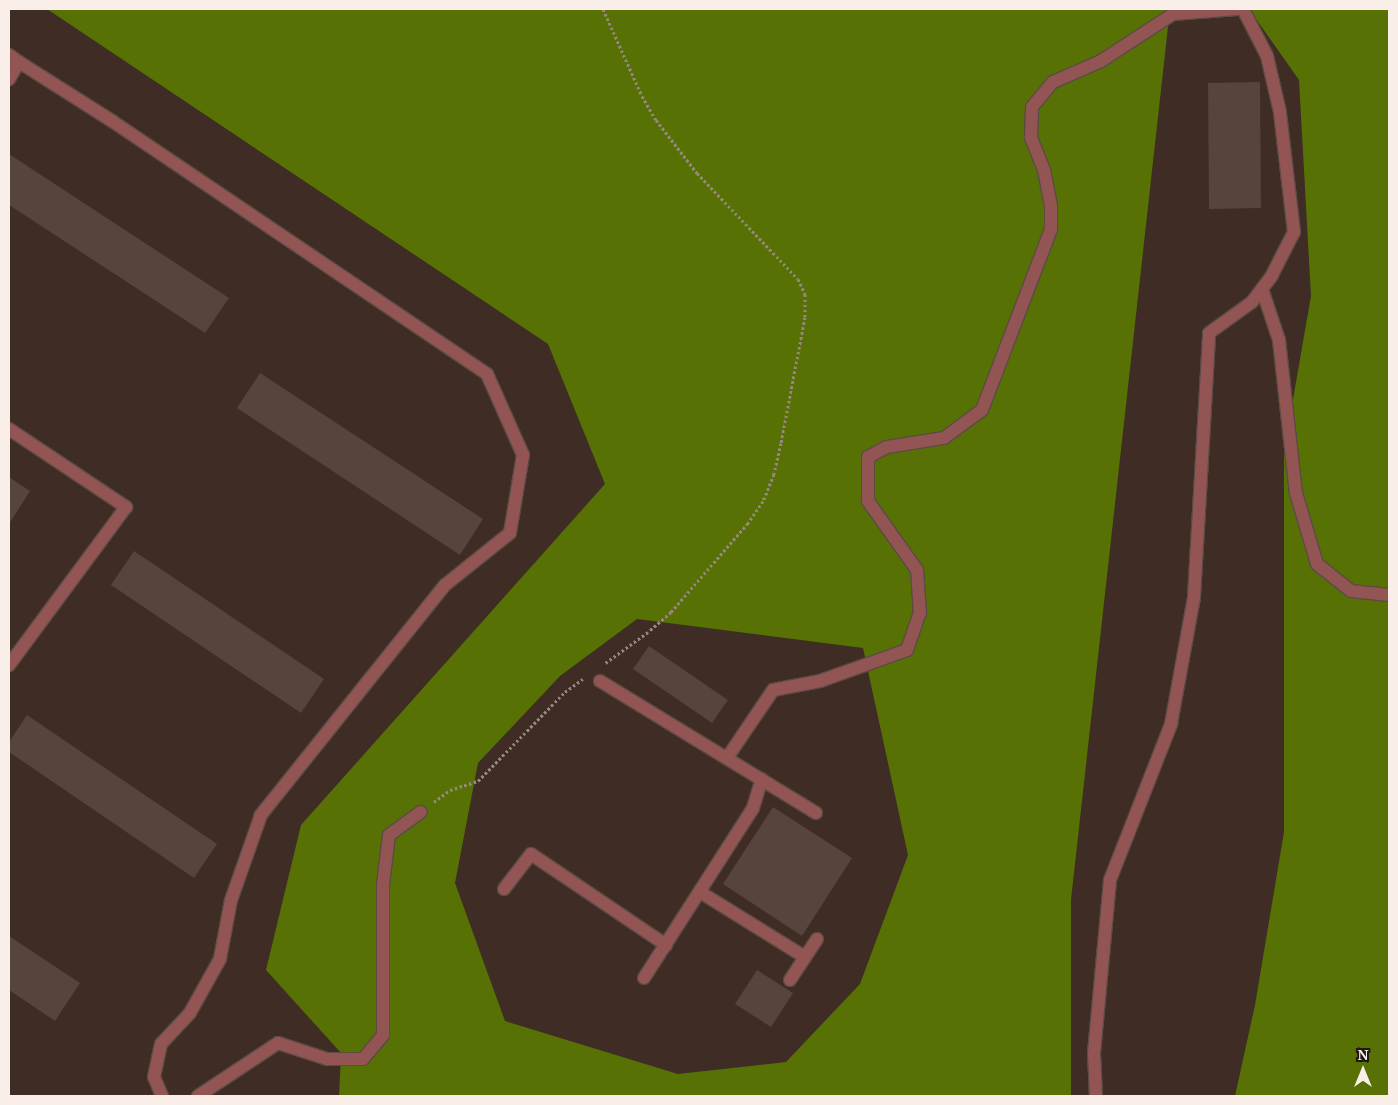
<!DOCTYPE html>
<style>
body{margin:0}
#map{position:relative;width:1398px;height:1105px;overflow:hidden;background:#3e2c25;font-family:"Noto Serif",serif}
div>[style]{position:absolute}
[style*='--x']{left:calc(var(--x)*1px);top:calc(var(--y)*1px);width:calc(var(--w)*1px);rotate:calc(var(--a)*1deg)}
.forest>*{inset:0;background:#577105}
.building>*{inset:0;background:#57443c}
.path>*{height:3px;margin-top:-1.5px;transform-origin:0;background:repeating-linear-gradient(90deg,#968781 0 2.5px,transparent 0 5px)}
.roads{filter:drop-shadow(1px 0 #5c4b44) drop-shadow(-1px 0 #5c4b44) drop-shadow(0 1px #5c4b44) drop-shadow(0 -1px #5c4b44)}
.lane>*{height:12px;margin:-6px;padding:0 6px;transform-origin:6px;border-radius:6px;background:#935553}
.street>*{height:12px;margin:-6px;padding:0 6px;transform-origin:6px;border-radius:6px;background:#935553}
span{translate:-50% -50%;white-space:nowrap;text-align:center;line-height:1.15;-webkit-text-stroke:5px #1f1713;paint-order:stroke}
.frame{position:absolute;inset:0;border:10px solid #faeee9;pointer-events:none}
.north{position:absolute;left:1338px;top:1045px;width:50px;height:50px;-webkit-text-stroke:4px #1f1713;paint-order:stroke;rotate:0deg;font-size:14px;font-weight:700;line-height:20px;text-align:center;color:#faeee9}
.north::after{content:'';display:block;margin:auto;width:18px;height:22px;background:#faeee9;clip-path:polygon(50% 0,100% 100%,50% 72%,0 100%)}
</style>
<div id="map">
<div class="forest">
<div style="clip-path:polygon(evenodd,47px 9px,1170px 9px,1071px 900px,1071px 1096px,339px 1096px,341px 1053px,266px 970px,301px 825px,605px 484px,548px 344px,47px 9px,637px 619px,863px 648px,908px 855px,860px 984px,786px 1062px,678px 1074px,505px 1021px,455px 883px,478px 763px,560px 676px,637px 619px)"></div>
<div style="clip-path:polygon(1249px 9px,1389px 9px,1389px 1096px,1235px 1096px,1255px 1005px,1284px 832px,1284px 451px,1311px 296px,1299px 80px)"></div>
</div>
<div class="building">
<div style="clip-path:polygon(1260px 82px,1261px 208px,1209px 209px,1208px 83px)"></div>
<div style="clip-path:polygon(9px 154px,229px 298px,205px 333px,9px 205px)"></div>
<div style="clip-path:polygon(260px 373px,483px 519px,460px 555px,237px 408px)"></div>
<div style="clip-path:polygon(9px 477px,30px 491px,9px 524px)"></div>
<div style="clip-path:polygon(134px 551px,324px 679px,301px 713px,111px 585px)"></div>
<div style="clip-path:polygon(649px 646px,728px 700px,712px 723px,633px 669px)"></div>
<div style="clip-path:polygon(27px 715px,217px 844px,194px 878px,9px 752px,9px 742px)"></div>
<div style="clip-path:polygon(773px 807px,852px 858px,802px 936px,723px 884px)"></div>
<div style="clip-path:polygon(9px 936px,80px 983px,55px 1021px,9px 990px)"></div>
<div style="clip-path:polygon(757px 970px,793px 993px,771px 1027px,735px 1004px)"></div>
</div>
<div class="path">
<div style="--x:603;--y:9;--w:95;--a:65.9"></div>
<div style="--x:642;--y:96;--w:28;--a:60"></div>
<div style="--x:656;--y:120;--w:67;--a:52.3"></div>
<div style="--x:697;--y:173;--w:146;--a:46.4"></div>
<div style="--x:798;--y:279;--w:17;--a:65"></div>
<div style="--x:805;--y:294;--w:23;--a:90"></div>
<div style="--x:805;--y:317;--w:128;--a:100.8"></div>
<div style="--x:781;--y:443;--w:32;--a:103"></div>
<div style="--x:774;--y:474;--w:29;--a:112"></div>
<div style="--x:763;--y:501;--w:27;--a:124"></div>
<div style="--x:748;--y:523;--w:118;--a:130.9"></div>
<div style="--x:671;--y:612;--w:30;--a:139"></div>
<div style="--x:648;--y:632;--w:54;--a:144"></div>
<div style="--x:434;--y:802;--w:20;--a:-37"></div>
<div style="--x:450;--y:790;--w:29;--a:-18"></div>
<div style="--x:478;--y:781;--w:124;--a:-45.7"></div>
<div style="--x:565;--y:692;--w:22;--a:-36"></div>
</div>
<div class="roads">
<div class="lane">
<div style="--x:9;--y:55;--w:12;--a:35"></div>
<div style="--x:19;--y:62;--w:20;--a:120"></div>
<div style="--x:1262;--y:289;--w:54;--a:71.6"></div>
<div style="--x:1279;--y:340;--w:154;--a:83.7"></div>
<div style="--x:1296;--y:493;--w:74;--a:73.5"></div>
<div style="--x:1317;--y:564;--w:43;--a:38.5"></div>
<div style="--x:1351;--y:591;--w:38;--a:6"></div>
<div style="--x:9;--y:429;--w:141;--a:33.7"></div>
<div style="--x:126;--y:507;--w:197;--a:126.5"></div>
<div style="--x:600;--y:681;--w:253;--a:31.4"></div>
<div style="--x:727;--y:758;--w:82;--a:-55.9"></div>
<div style="--x:773;--y:690;--w:48;--a:-10.8"></div>
<div style="--x:504;--y:889;--w:44;--a:-52.4"></div>
<div style="--x:531;--y:854;--w:163;--a:34"></div>
<div style="--x:700;--y:892;--w:123;--a:31.8"></div>
<div style="--x:644;--y:978;--w:202;--a:-57.3"></div>
<div style="--x:753;--y:808;--w:30;--a:-73"></div>
<div style="--x:790;--y:980;--w:49;--a:-56.6"></div>
</div>
<div class="street">
<div style="--x:19;--y:62;--w:110;--a:32.4"></div>
<div style="--x:112;--y:121;--w:452;--a:34"></div>
<div style="--x:487;--y:374;--w:89;--a:66"></div>
<div style="--x:523;--y:455;--w:79;--a:99.5"></div>
<div style="--x:510;--y:533;--w:83;--a:141.3"></div>
<div style="--x:445;--y:585;--w:295;--a:128.7"></div>
<div style="--x:261;--y:815;--w:90;--a:109.4"></div>
<div style="--x:231;--y:900;--w:60;--a:100.6"></div>
<div style="--x:220;--y:959;--w:62;--a:119.1"></div>
<div style="--x:190;--y:1013;--w:42;--a:133.1"></div>
<div style="--x:161;--y:1044;--w:34;--a:102"></div>
<div style="--x:154;--y:1077;--w:21;--a:67"></div>
<div style="--x:820;--y:681;--w:92;--a:-19.6"></div>
<div style="--x:907;--y:650;--w:39;--a:-71"></div>
<div style="--x:920;--y:613;--w:43;--a:-94"></div>
<div style="--x:917;--y:570;--w:85;--a:-125.4"></div>
<div style="--x:868;--y:501;--w:44;--a:-90"></div>
<div style="--x:868;--y:457;--w:21;--a:-28"></div>
<div style="--x:887;--y:447;--w:58;--a:-9"></div>
<div style="--x:944;--y:438;--w:47;--a:-36.4"></div>
<div style="--x:982;--y:410;--w:194;--a:-69.1"></div>
<div style="--x:1051;--y:229;--w:23;--a:-90"></div>
<div style="--x:1051;--y:206;--w:37;--a:-101"></div>
<div style="--x:1044;--y:170;--w:35;--a:-112"></div>
<div style="--x:1031;--y:137;--w:30;--a:-88"></div>
<div style="--x:1032;--y:107;--w:33;--a:-50"></div>
<div style="--x:1053;--y:82;--w:52;--a:-23.6"></div>
<div style="--x:1101;--y:61;--w:86;--a:-33.1"></div>
<div style="--x:1173;--y:14;--w:64;--a:-4.5"></div>
<div style="--x:198;--y:1096;--w:96;--a:-33.5"></div>
<div style="--x:278;--y:1043;--w:52;--a:18.1"></div>
<div style="--x:327;--y:1059;--w:36;--a:0"></div>
<div style="--x:363;--y:1059;--w:31;--a:-50"></div>
<div style="--x:383;--y:1035;--w:150;--a:-90"></div>
<div style="--x:383;--y:885;--w:50;--a:-83.2"></div>
<div style="--x:389;--y:835;--w:39;--a:-36"></div>
<div style="--x:1096;--y:1096;--w:43;--a:-92.7"></div>
<div style="--x:1094;--y:1053;--w:174;--a:-84.7"></div>
<div style="--x:1110;--y:880;--w:168;--a:-68.6"></div>
<div style="--x:1171;--y:724;--w:129;--a:-79.7"></div>
<div style="--x:1194;--y:597;--w:264;--a:-86.7"></div>
<div style="--x:1209;--y:333;--w:53;--a:-35.8"></div>
<div style="--x:1252;--y:302;--w:34;--a:-53"></div>
<div style="--x:1272;--y:275;--w:48;--a:-62.9"></div>
<div style="--x:1294;--y:232;--w:121;--a:-96.7"></div>
<div style="--x:1280;--y:112;--w:57;--a:-103.1"></div>
<div style="--x:1267;--y:56;--w:53;--a:-117.1"></div>
</div>
</div>
<div class="frame"></div>
<div class="north">N</div>
</div>
